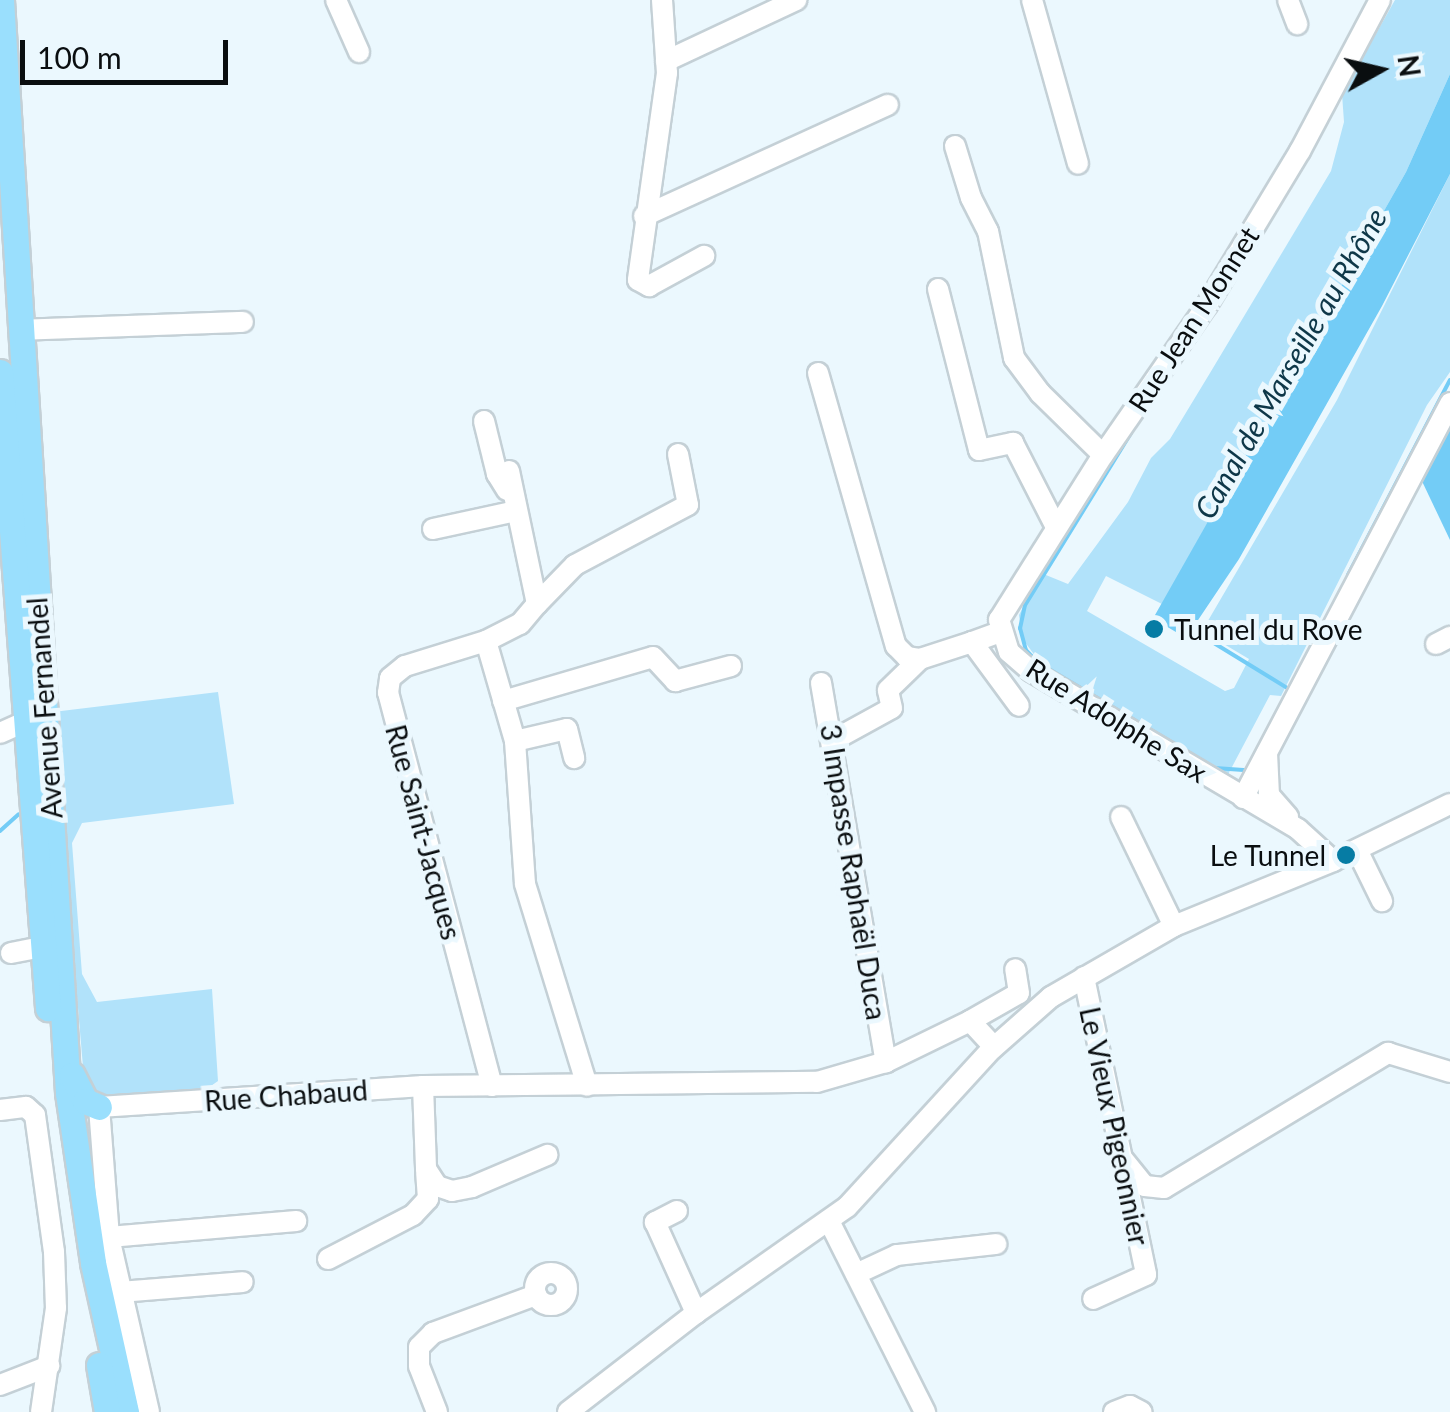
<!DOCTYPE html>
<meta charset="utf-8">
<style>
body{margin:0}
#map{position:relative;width:1450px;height:1412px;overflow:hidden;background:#ebf8fe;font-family:Lato,sans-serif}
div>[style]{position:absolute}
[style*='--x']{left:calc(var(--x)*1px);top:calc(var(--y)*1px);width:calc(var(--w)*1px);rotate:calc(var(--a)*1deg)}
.green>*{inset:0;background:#b1e2fa}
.water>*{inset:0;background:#73ccf6}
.stream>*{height:4px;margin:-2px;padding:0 2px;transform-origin:2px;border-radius:2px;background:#73ccf6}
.roads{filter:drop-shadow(2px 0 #c4d0d6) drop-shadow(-2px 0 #c4d0d6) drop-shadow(0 2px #c4d0d6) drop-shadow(0 -2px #c4d0d6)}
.minor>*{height:20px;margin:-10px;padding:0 10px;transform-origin:10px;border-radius:10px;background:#fff}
.minor>.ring{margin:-10px;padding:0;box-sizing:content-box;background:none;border:20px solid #fff;border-radius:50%}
.major>*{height:25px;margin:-12.5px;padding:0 12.5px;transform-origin:12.5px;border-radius:12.5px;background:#9adffd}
.dots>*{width:28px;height:28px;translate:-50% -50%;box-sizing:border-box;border:5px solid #ebf8fe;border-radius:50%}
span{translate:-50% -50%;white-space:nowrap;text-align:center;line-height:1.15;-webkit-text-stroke:10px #ebf8fe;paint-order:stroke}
.street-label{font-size:28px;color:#0a0e10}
.poi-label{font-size:28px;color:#0a0e10}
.left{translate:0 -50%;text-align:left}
.right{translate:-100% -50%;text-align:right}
.water-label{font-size:30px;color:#0e3748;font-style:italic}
.north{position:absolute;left:1330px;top:20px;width:100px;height:100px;-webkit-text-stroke:8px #ebf8fe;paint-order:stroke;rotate:82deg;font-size:28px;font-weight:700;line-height:40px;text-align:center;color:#0a0e10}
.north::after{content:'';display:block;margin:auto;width:35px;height:45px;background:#0a0e10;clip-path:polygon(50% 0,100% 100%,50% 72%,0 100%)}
.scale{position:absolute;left:20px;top:40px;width:208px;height:45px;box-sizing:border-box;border:5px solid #0a0e10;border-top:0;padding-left:12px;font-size:30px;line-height:35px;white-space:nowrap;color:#0a0e10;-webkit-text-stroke:8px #ebf8fe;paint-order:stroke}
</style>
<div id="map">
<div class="green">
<div style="clip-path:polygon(1395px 0,1450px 0,1450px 74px,1406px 172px,1162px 604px,1106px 576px,1087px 611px,1225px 691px,1234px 688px,1249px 659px,1202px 631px,1337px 400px,1450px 174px,1450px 372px,1427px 405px,1281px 696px,1270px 695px,1223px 784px,1041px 664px,1022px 638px,1019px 615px,1041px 573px,1068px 584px,1128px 502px,1151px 458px,1170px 439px,1210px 373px,1331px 171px,1344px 122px,1342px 94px)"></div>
<div style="clip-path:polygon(218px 692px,234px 804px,82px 823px,72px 843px,82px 974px,97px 1002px,212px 989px,218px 1081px,208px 1088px,100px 1098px,88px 1089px,83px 1067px,53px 712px)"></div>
</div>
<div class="water">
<div style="clip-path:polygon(1450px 74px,1450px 174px,1382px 306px,1239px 559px,1186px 638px,1154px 619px,1155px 615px,1406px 172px)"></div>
<div style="clip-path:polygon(1450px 419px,1450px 540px,1420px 477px)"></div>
</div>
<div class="stream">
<div style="--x:1131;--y:433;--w:202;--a:121.6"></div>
<div style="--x:1025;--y:605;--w:24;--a:102"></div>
<div style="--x:1020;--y:628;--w:23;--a:75"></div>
<div style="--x:1026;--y:650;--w:16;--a:47"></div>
<div style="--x:1037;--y:662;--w:207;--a:30.8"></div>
<div style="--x:1215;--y:768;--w:32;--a:4"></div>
<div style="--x:1348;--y:575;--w:220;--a:-62.4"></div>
<div style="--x:1191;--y:629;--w:115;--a:31.5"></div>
<div style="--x:0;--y:831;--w:25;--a:-42"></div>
</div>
<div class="roads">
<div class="minor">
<div style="--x:336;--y:0;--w:57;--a:66.1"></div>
<div style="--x:662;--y:0;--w:73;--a:86.1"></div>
<div style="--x:667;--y:73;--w:209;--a:98"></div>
<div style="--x:638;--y:280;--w:13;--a:29"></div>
<div style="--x:649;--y:286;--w:63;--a:-28.6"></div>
<div style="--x:1032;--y:0;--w:170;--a:74.3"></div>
<div style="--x:1288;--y:0;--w:26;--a:69"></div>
<div style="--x:666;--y:61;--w:144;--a:-25.1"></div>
<div style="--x:955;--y:146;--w:54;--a:72.9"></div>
<div style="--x:971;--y:198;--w:37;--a:63"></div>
<div style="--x:988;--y:231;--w:130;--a:78.4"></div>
<div style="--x:1014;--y:358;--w:44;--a:53.4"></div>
<div style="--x:1040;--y:393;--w:88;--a:44.5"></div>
<div style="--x:644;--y:216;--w:268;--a:-24.5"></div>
<div style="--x:938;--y:289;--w:166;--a:75.7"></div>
<div style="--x:979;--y:450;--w:35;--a:-12"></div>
<div style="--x:1013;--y:443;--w:94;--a:62.9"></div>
<div style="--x:20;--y:330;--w:223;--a:-2.1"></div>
<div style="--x:818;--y:373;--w:284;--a:74.1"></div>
<div style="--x:896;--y:646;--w:16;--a:45"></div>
<div style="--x:907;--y:657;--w:13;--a:9"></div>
<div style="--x:920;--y:659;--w:55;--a:-18.1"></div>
<div style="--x:484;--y:421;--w:55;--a:76.2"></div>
<div style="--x:497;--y:474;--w:19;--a:58"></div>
<div style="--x:433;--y:529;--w:85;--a:-12.2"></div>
<div style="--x:537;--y:604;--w:54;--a:-45.7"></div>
<div style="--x:575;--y:565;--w:128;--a:-28"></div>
<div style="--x:688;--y:505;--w:52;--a:-101.1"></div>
<div style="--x:1000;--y:632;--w:30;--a:160"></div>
<div style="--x:972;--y:642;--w:79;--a:53.7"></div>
<div style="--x:486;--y:641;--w:104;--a:73.8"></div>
<div style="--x:515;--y:741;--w:143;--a:86"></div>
<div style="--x:525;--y:884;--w:211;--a:72.9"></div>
<div style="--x:1436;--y:644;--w:16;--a:-27"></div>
<div style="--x:821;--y:683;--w:385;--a:80.3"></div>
<div style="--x:503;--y:701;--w:156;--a:-16.3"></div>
<div style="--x:653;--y:657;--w:33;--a:47"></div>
<div style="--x:675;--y:681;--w:58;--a:-15"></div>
<div style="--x:0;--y:733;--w:27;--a:-24"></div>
<div style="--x:515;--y:741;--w:53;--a:-13"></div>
<div style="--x:567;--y:729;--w:30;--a:76"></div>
<div style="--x:832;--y:741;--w:68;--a:-28.8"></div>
<div style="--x:892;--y:708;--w:18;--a:-103"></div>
<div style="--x:888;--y:690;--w:45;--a:-44.1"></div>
<div style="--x:1267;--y:753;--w:42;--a:87.3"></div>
<div style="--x:1269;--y:795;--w:29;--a:49"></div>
<div style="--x:1243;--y:798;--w:446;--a:-62.3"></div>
<div style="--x:1121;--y:817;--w:121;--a:64.1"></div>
<div style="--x:1357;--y:850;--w:57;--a:63.9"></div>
<div style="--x:1333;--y:861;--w:47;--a:-137.6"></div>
<div style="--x:1298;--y:829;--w:310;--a:-149.4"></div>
<div style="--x:1031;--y:671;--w:29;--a:-139"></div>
<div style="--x:1009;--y:652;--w:34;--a:-107"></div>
<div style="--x:999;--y:620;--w:195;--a:-57.8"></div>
<div style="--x:1103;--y:455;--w:183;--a:-55.3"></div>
<div style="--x:1207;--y:305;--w:180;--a:-58.9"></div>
<div style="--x:1300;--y:151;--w:171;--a:-62.1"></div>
<div style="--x:11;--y:953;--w:32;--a:-11"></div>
<div style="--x:1084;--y:977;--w:304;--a:78.2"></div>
<div style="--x:1146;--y:1275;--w:58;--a:155.6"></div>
<div style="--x:970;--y:1021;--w:56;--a:-29.7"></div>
<div style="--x:1019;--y:993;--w:24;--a:-99"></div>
<div style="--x:423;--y:1086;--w:83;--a:87.9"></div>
<div style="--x:426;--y:1169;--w:20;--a:57"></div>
<div style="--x:437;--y:1186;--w:16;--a:18"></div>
<div style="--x:452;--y:1191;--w:20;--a:-11"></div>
<div style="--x:472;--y:1187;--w:82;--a:-23.1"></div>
<div style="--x:492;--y:1086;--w:407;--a:-104.8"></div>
<div style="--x:388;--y:693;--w:15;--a:-82"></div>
<div style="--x:390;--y:678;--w:19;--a:-39"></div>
<div style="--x:405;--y:666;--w:85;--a:-17.2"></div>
<div style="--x:486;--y:641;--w:38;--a:-27"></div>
<div style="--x:520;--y:624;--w:26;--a:-50"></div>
<div style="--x:537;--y:604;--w:136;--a:-101.9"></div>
<div style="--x:0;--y:1110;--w:26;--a:-7"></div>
<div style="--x:26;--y:1107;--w:12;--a:42"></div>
<div style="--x:35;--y:1115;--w:138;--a:82.1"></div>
<div style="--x:54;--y:1252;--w:56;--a:88"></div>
<div style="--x:56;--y:1308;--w:105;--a:98.2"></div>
<div style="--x:1122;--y:1158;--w:36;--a:51"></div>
<div style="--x:1145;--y:1186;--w:19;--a:6"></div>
<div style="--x:1164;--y:1188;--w:262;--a:-31.1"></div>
<div style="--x:1388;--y:1053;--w:65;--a:17"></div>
<div style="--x:677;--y:1211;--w:25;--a:153"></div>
<div style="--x:655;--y:1222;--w:100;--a:65.7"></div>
<div style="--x:829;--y:1221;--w:214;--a:63.3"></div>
<div style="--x:109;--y:1237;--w:188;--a:-4.9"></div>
<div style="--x:328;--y:1259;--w:96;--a:-27.4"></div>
<div style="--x:413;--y:1215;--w:22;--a:-47"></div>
<div style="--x:428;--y:1199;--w:26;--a:-94"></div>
<div class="ring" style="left:535px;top:1273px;width:12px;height:12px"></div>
<div style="--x:856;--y:1274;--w:45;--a:-24.9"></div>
<div style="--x:897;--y:1255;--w:100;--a:-6.3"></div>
<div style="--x:120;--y:1292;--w:123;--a:-4.6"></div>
<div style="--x:0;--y:1385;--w:53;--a:-21.2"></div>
<div style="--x:149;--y:1412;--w:180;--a:-102.9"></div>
<div style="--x:109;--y:1237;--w:130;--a:-94.4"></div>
<div style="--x:99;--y:1107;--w:325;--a:-3.7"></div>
<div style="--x:423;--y:1086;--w:394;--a:-0.6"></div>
<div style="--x:817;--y:1082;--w:72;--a:-16.2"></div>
<div style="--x:886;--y:1062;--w:93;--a:-26"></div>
<div style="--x:970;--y:1021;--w:35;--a:47"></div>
<div style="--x:437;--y:1412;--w:49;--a:-111.4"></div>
<div style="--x:419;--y:1366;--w:19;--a:-90"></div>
<div style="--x:419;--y:1347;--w:20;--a:-45"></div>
<div style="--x:433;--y:1333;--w:110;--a:-20.3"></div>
<div style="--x:568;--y:1412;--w:162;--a:-37.7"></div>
<div style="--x:696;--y:1313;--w:184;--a:-35.1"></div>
<div style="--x:847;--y:1207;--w:214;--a:-47.5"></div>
<div style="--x:992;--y:1049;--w:79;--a:-41.4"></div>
<div style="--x:1051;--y:997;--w:142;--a:-30"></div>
<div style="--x:1174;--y:926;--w:172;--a:-22.2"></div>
<div style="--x:1333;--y:861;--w:130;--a:-26"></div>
<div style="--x:1114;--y:1412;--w:17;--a:-21"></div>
<div style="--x:1130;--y:1406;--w:13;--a:27"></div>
</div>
<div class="major">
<div style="--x:1;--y:0;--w:1095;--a:86.49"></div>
<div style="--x:68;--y:1093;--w:172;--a:81.6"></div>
<div style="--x:93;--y:1263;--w:153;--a:77.5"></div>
<div style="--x:0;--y:372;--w:638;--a:85.68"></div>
<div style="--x:72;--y:1075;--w:29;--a:63"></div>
<div style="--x:85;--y:1101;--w:15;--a:23"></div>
<div style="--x:99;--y:1365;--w:48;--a:80.3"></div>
</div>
</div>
<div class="dots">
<div style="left:1154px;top:629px;background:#067ca4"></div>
<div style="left:1346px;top:855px;background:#067ca4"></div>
</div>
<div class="street-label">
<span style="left:1193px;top:319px;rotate:-57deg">Rue Jean Monnet</span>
<span style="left:44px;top:708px;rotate:-94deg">Avenue Fernandel</span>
<span style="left:1117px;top:720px;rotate:32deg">Rue Adolphe Sax</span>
<span style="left:424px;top:832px;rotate:75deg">Rue Saint-Jacques</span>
<span style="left:854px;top:872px;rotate:81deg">3 Impasse Raphaël Duca</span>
<span style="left:286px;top:1095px;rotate:-4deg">Rue Chabaud</span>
<span style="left:1115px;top:1126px;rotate:78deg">Le Vieux Pigeonnier</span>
</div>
<div class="poi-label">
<span class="left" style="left:1174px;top:629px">Tunnel du Rove</span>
<span class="right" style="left:1326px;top:855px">Le Tunnel</span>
</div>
<div class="water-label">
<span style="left:1290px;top:363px;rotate:-60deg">Canal de Marseille au Rhône</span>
</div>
<div class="north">N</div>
<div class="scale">100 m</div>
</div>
